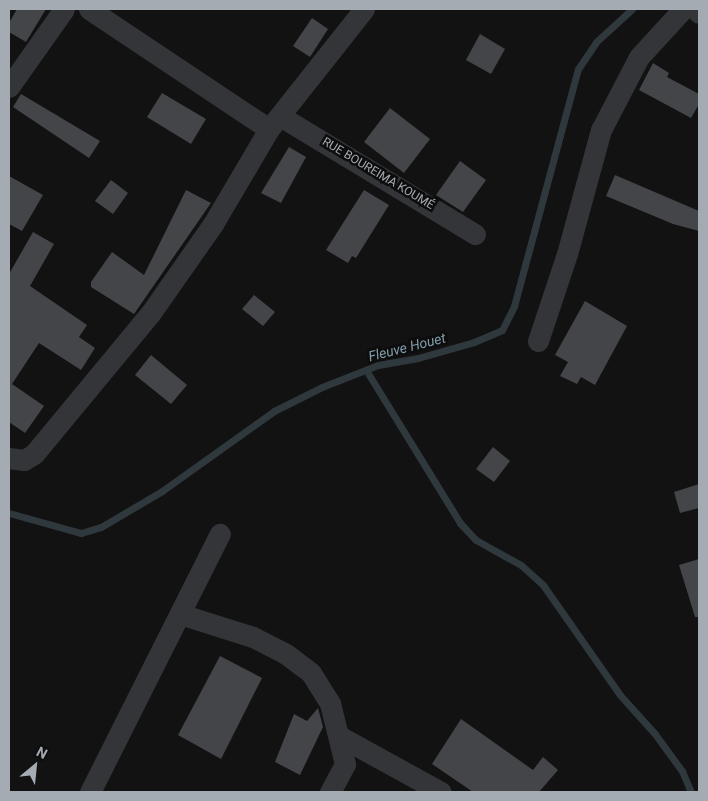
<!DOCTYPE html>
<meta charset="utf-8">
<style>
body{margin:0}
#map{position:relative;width:708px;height:801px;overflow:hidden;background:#121213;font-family:Roboto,sans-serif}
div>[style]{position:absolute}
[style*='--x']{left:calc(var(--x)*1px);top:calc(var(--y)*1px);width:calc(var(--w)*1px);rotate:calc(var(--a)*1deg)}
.stream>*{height:7px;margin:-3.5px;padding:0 3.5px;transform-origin:3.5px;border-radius:3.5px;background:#2f383c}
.building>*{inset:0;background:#444548}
.street>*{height:21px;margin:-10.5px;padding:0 10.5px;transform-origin:10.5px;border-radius:10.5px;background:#333538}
span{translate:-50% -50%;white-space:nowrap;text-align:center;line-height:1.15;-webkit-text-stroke:5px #0d0d0e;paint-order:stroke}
.street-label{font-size:12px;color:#a5abb2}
.water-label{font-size:14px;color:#809ca9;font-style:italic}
.frame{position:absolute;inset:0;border:10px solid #a5abb2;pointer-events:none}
.north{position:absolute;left:10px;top:741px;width:50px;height:50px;-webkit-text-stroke:4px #0d0d0e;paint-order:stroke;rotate:28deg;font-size:14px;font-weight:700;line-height:20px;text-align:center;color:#a5abb2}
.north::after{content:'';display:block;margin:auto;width:18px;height:22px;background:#a5abb2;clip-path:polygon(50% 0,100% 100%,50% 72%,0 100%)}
</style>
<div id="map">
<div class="stream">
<div style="--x:366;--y:370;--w:180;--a:58.4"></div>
<div style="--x:460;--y:523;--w:23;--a:47"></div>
<div style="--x:476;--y:540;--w:51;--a:29.1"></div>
<div style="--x:521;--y:565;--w:30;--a:42"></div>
<div style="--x:543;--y:585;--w:134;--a:55"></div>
<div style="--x:620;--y:695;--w:52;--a:48.1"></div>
<div style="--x:655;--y:734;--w:46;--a:53.9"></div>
<div style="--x:682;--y:771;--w:23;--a:67"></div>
<div style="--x:9;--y:513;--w:75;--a:15.5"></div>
<div style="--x:81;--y:533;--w:21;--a:-17"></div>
<div style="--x:101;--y:527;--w:71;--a:-30.5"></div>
<div style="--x:162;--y:491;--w:138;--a:-35.5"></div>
<div style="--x:274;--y:411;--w:54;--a:-26.6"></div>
<div style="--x:322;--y:387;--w:60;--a:-21.4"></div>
<div style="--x:378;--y:365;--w:41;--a:-9.9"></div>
<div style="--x:418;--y:358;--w:58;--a:-15.9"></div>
<div style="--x:474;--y:342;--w:30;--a:-23"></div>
<div style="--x:502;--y:330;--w:27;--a:-63"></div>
<div style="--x:514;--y:306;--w:245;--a:-74.9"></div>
<div style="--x:578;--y:69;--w:32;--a:-56"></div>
<div style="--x:596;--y:42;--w:49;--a:-42.5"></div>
</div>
<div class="building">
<div style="clip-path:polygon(17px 9px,46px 9px,26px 42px,9px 32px,9px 23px)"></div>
<div style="clip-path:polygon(312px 18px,328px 29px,310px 57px,293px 46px)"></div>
<div style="clip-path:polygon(480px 34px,505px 49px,491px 74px,466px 60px)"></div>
<div style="clip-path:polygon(653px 63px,669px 73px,667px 77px,699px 94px,699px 104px,691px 118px,639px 90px)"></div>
<div style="clip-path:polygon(162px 93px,206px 119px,191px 144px,147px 117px)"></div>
<div style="clip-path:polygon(21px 94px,100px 141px,89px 158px,13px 107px)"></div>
<div style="clip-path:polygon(390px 108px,430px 139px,404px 173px,364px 142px)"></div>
<div style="clip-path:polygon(289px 147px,306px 157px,281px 203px,261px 193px)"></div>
<div style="clip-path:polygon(460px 161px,486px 180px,463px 212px,436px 195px)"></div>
<div style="clip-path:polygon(615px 175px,699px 211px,699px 231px,673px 224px,606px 196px)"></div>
<div style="clip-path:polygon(9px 176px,43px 195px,22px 231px,9px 224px)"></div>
<div style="clip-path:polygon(111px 180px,128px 193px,113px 214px,95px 201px)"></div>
<div style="clip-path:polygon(186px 190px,211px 203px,134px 314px,91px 287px,91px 282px,112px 252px,144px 275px)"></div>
<div style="clip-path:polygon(364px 190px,389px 205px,356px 258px,352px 256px,348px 263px,326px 250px)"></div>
<div style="clip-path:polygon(33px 232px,54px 244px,30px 286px,87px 325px,79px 337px,95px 348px,81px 370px,39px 343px,12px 384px,44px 406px,25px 433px,9px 422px,9px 274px)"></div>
<div style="clip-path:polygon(254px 295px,275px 312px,263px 326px,242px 309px)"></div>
<div style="clip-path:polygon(585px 301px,627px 326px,595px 385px,581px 377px,577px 384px,560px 376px,568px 362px,555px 355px)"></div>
<div style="clip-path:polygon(151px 355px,187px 385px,171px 404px,135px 375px)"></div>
<div style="clip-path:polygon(493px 447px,510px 461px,494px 482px,476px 469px)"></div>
<div style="clip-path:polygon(699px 484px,699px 508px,680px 513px,674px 492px)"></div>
<div style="clip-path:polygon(699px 559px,699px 617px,695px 617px,679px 565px)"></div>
<div style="clip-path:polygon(220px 656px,262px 678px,221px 759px,178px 735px)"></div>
<div style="clip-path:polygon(318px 708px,323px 727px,300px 775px,275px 762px,294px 714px,307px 721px)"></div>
<div style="clip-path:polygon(461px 719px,533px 770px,543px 757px,558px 770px,539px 792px,473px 792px,432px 764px)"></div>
</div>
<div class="street">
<div style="--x:89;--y:9;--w:216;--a:33.7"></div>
<div style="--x:699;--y:9;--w:4;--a:90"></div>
<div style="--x:9;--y:87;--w:95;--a:-54.8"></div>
<div style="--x:280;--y:116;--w:228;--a:31.2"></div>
<div style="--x:538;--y:341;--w:92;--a:-71.6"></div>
<div style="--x:567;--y:254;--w:129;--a:-74.7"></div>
<div style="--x:601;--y:130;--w:82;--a:-62.5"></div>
<div style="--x:639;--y:57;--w:65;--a:-47.5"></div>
<div style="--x:9;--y:458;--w:15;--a:8"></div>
<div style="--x:24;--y:460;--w:12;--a:-31"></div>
<div style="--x:34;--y:454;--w:182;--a:-50.4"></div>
<div style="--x:150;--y:314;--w:110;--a:-55"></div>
<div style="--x:213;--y:224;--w:110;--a:-59.5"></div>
<div style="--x:269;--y:129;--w:153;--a:-51.6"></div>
<div style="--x:180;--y:614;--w:77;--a:17.5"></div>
<div style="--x:253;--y:637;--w:37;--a:27"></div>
<div style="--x:286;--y:654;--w:31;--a:37"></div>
<div style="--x:311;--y:673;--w:36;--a:58"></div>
<div style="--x:330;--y:703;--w:63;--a:76.2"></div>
<div style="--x:345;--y:764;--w:32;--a:118"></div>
<div style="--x:339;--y:736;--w:116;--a:28.8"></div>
<div style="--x:90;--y:792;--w:289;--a:-63.3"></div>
</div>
<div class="street-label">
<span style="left:378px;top:174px;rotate:31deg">RUE BOUREIMA KOUMÉ</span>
</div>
<div class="water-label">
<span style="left:407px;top:347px;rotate:-14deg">Fleuve Houet</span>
</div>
<div class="frame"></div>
<div class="north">N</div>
</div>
